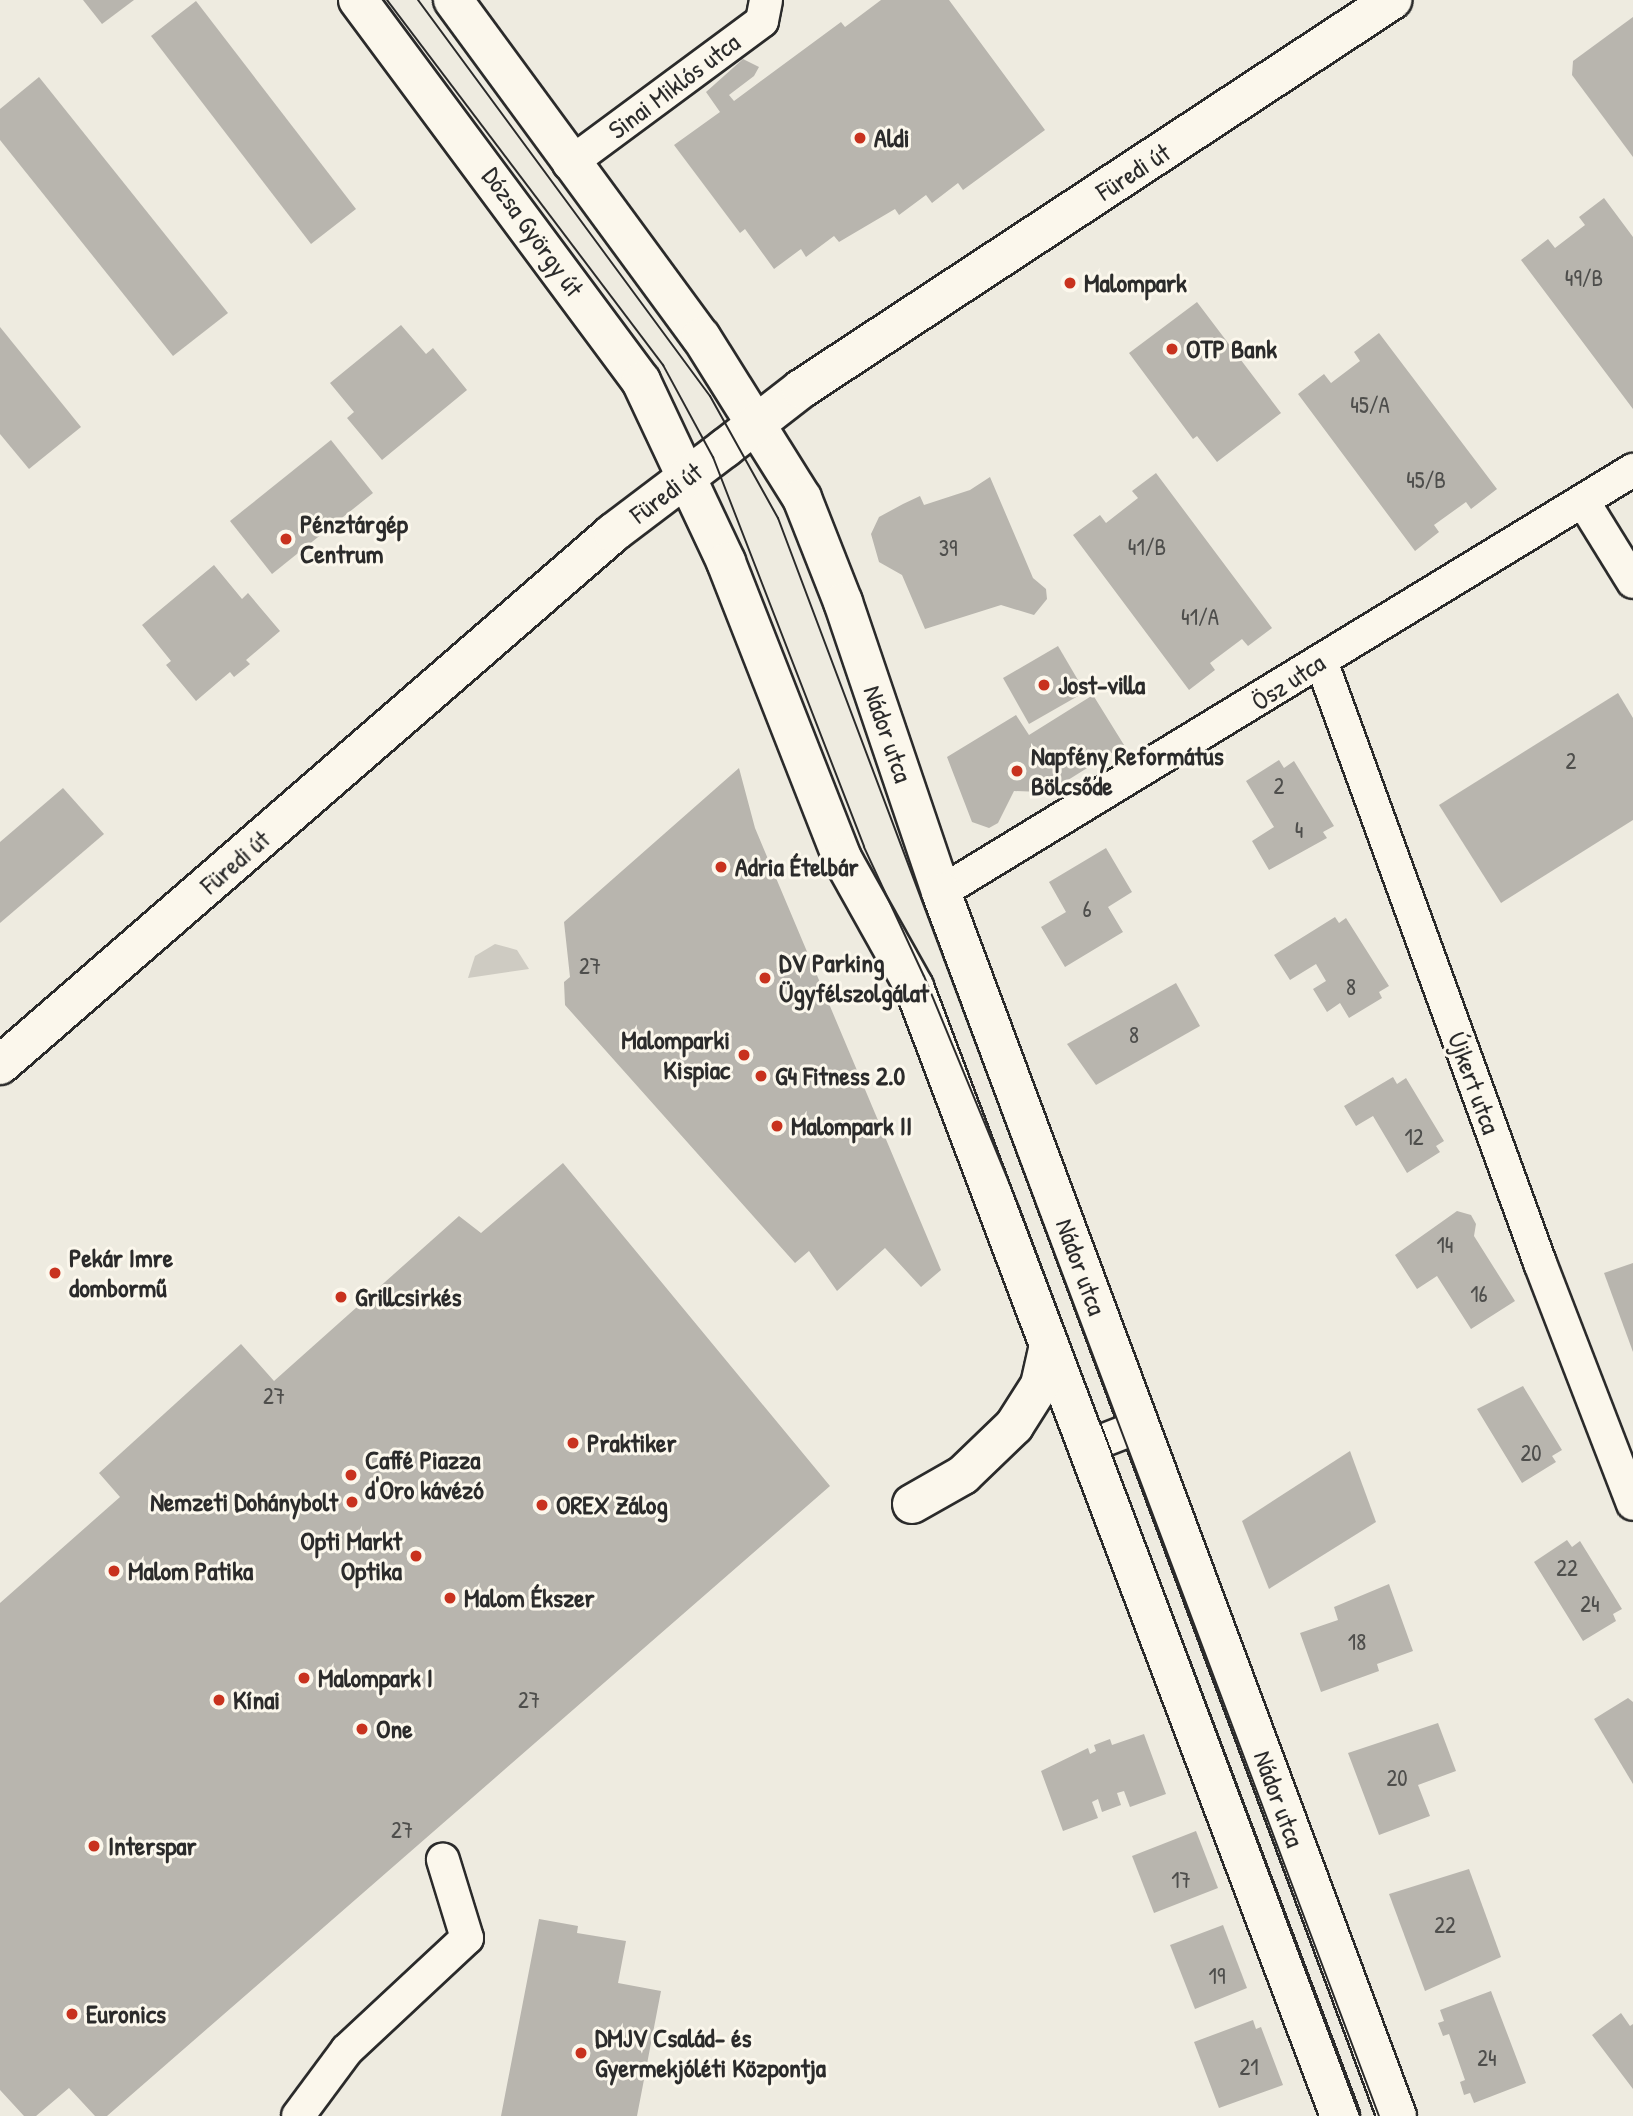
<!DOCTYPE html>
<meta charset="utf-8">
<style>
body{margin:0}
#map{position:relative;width:1633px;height:2116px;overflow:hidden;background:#eeebe0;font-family:"Patrick Hand",sans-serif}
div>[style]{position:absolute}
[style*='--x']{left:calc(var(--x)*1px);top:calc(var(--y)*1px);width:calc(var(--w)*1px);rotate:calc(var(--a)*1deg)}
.green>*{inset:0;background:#cecbc2}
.building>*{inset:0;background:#b8b5ae}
.roads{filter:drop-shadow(2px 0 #2b2b2b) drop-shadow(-2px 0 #2b2b2b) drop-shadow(0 2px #2b2b2b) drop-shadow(0 -2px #2b2b2b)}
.minor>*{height:32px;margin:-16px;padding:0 16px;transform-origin:16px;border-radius:16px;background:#fbf7ec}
.tertiary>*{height:38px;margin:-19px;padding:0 19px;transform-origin:19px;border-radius:19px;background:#fbf7ec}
.primary>*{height:38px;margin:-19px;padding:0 19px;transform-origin:19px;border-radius:19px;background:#fbf7ec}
.tram>*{height:2px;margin:-1px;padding:0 1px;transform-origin:1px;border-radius:1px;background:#2b2b2b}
.dots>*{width:19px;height:19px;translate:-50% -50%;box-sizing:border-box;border:4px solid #fbf7ec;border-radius:50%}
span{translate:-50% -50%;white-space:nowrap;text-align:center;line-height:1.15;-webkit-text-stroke:6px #fbf7ec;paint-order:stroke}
.number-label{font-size:23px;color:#4e4e4c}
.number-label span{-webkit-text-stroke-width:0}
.street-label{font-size:26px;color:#2b2b2b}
.poi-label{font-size:26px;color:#2b2b2b;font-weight:700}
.left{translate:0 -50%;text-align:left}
.right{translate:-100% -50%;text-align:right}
</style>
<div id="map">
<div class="green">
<div style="clip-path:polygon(495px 944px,517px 950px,529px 969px,468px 978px,475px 956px)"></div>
</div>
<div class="building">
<div style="clip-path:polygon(83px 0,134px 0,102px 24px)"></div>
<div style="clip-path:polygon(881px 0,949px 0,1045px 130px,963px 190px,958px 183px,932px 203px,926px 195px,899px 215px,895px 209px,839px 242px,834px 236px,806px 257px,801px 249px,774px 269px,745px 229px,740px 233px,674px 145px,720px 112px,706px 92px,743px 59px,759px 67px,754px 76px,729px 95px,734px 101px,841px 22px,845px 27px)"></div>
<div style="clip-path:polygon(196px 1px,356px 209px,311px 244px,151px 36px)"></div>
<div style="clip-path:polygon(1633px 17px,1633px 157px,1572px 75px,1573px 61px)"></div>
<div style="clip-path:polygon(39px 77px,228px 313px,173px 356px,0 140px,0 109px)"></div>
<div style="clip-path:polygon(1604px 198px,1633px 237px,1633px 409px,1521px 260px,1548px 239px,1555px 248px,1585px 225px,1579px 217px)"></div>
<div style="clip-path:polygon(1197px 302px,1281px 413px,1217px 462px,1197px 436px,1193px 439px,1129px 353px)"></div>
<div style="clip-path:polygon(401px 325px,426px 354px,433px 348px,467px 390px,382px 460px,347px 418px,354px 412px,330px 383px)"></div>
<div style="clip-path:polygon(0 327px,81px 427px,29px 469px,0 434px)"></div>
<div style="clip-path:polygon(1379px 333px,1497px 489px,1471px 509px,1466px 502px,1434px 525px,1439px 532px,1415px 551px,1298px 394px,1324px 374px,1331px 383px,1360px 361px,1354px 352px)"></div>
<div style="clip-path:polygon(331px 440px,373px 493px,272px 574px,230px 521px)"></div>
<div style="clip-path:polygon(1156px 473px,1272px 628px,1248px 646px,1242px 639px,1210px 663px,1215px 670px,1189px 690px,1073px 535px,1100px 515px,1106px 523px,1138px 498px,1132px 491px)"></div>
<div style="clip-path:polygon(990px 477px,1033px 578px,1046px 589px,1047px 599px,1034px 615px,1001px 605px,925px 629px,902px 575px,879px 562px,871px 534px,879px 517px,903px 504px,920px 496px,924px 505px,970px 490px)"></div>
<div style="clip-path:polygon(214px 565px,242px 599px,248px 593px,280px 631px,246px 660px,250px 664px,234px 677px,230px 672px,196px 701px,166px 665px,171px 661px,142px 625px)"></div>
<div style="clip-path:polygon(1058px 646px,1085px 692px,1029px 724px,1003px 678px)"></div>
<div style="clip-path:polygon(1618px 693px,1633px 718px,1633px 820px,1501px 903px,1439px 805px)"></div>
<div style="clip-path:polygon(1093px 695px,1124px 745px,1060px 785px,1042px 792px,1014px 791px,998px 823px,989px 828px,972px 822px,947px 757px,1016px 715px,1029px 735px)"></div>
<div style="clip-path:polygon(1279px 760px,1284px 768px,1294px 761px,1334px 826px,1323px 832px,1327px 838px,1269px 870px,1252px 841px,1274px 827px,1246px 781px)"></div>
<div style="clip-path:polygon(739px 768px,755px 828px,941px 1270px,921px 1287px,885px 1248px,837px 1291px,809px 1251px,795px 1263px,565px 1005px,564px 982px,570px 977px,564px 922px)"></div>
<div style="clip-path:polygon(63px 788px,104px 834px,0 923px,0 842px)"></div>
<div style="clip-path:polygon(1106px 848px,1132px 892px,1108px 907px,1123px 932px,1065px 967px,1041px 927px,1066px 912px,1049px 882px)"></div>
<div style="clip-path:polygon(1335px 917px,1339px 923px,1346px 918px,1389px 986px,1379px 992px,1382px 998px,1349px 1018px,1340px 1003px,1327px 1012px,1313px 989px,1326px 981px,1316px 964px,1290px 980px,1274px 955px)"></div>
<div style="clip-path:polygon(1176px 983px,1200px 1026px,1096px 1085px,1067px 1044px)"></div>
<div style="clip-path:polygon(1393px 1077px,1397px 1084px,1406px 1078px,1444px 1141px,1436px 1146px,1440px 1152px,1407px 1173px,1373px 1116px,1356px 1126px,1344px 1106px)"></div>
<div style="clip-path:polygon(563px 1163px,830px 1486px,107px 2116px,95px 2116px,69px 2088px,36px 2116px,24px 2116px,0 2090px,0 1603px,120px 1497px,99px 1473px,241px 1344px,274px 1381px,459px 1216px,481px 1233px)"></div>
<div style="clip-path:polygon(1457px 1211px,1471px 1215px,1476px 1224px,1474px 1236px,1515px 1301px,1471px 1329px,1437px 1276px,1417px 1289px,1395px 1255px)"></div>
<div style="clip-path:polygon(1633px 1263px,1633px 1352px,1604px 1273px)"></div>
<div style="clip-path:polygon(1523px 1386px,1562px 1450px,1552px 1456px,1556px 1462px,1522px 1483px,1477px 1409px)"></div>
<div style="clip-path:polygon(1350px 1451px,1376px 1522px,1269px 1589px,1242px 1521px)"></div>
<div style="clip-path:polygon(1567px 1540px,1572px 1547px,1580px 1541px,1622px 1609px,1613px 1614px,1616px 1621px,1583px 1641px,1534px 1562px)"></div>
<div style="clip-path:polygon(1389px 1584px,1413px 1651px,1377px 1664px,1379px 1671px,1321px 1692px,1300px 1633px,1338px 1620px,1334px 1607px)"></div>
<div style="clip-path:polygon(1628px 1698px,1633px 1702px,1633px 1784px,1594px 1719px)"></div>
<div style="clip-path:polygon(1438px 1723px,1456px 1771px,1418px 1785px,1430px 1816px,1379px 1835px,1348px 1753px)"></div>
<div style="clip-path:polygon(1144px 1734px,1166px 1794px,1130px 1807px,1124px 1791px,1117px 1793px,1121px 1805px,1102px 1812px,1098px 1799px,1092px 1802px,1098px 1818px,1063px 1831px,1041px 1771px,1088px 1748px,1090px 1754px,1096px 1751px,1094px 1745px,1110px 1739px,1112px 1745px)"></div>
<div style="clip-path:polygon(1196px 1831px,1218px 1888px,1154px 1913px,1132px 1856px)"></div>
<div style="clip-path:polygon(1469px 1869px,1501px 1957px,1425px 1991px,1389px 1894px)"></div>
<div style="clip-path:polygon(539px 1919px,578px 1926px,577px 1933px,626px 1941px,618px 1983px,661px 1991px,637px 2116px,501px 2116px)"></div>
<div style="clip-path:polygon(1223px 1925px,1247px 1988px,1195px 2009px,1170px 1945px)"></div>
<div style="clip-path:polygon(1491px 1991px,1526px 2083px,1474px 2103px,1470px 2093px,1464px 2095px,1460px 2082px,1465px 2080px,1449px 2034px,1443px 2036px,1438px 2023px,1444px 2021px,1440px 2010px)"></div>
<div style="clip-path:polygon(1621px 2013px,1630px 2026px,1633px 2024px,1633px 2089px,1592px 2035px)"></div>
<div style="clip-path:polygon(1253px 2020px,1256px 2029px,1261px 2027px,1283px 2085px,1219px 2108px,1194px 2042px)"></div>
</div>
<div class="roads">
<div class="minor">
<div style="--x:569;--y:164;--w:240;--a:-36.5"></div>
<div style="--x:762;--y:21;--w:21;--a:-79"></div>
<div style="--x:1583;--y:501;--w:95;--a:58.3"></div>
<div style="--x:1321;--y:661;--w:641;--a:70.01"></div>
<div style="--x:1540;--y:1263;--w:258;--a:68.9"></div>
<div style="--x:941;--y:892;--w:811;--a:-31.38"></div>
<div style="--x:1089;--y:1446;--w:55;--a:-21.4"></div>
<div style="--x:298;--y:2116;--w:82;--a:-53.4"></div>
<div style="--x:347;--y:2050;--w:164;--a:-43"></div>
<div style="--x:467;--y:1938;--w:82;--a:-107.1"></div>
</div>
<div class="tertiary">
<div style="--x:358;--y:0;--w:475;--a:53.4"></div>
<div style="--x:641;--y:381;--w:200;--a:64.8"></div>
<div style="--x:726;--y:562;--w:318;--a:68.6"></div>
<div style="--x:842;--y:858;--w:148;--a:60.8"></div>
<div style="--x:914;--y:987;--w:1207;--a:69.33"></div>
<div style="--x:453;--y:0;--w:418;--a:53.7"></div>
<div style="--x:701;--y:337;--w:190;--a:57.9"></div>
<div style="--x:802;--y:498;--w:112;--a:68.5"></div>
<div style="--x:843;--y:602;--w:306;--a:71.3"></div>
<div style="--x:941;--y:892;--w:1306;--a:69.57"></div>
<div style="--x:912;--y:1504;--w:59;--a:-29.6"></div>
<div style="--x:963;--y:1475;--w:71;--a:-43.9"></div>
<div style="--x:1014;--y:1426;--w:49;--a:-57.6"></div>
<div style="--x:1040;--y:1385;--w:41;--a:-77.3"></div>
</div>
<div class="primary">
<div style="--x:0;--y:1065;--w:812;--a:-40.95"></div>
<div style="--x:613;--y:533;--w:141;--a:-37.2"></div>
<div style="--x:725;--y:448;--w:96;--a:-37.8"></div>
<div style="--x:801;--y:389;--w:708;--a:-33.35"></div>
</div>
</div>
<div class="tram">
<div style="--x:387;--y:0;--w:458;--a:52.9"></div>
<div style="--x:663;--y:365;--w:105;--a:61.5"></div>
<div style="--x:713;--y:457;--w:418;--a:68.8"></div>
<div style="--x:864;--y:847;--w:142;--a:65.1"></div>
<div style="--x:924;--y:976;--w:249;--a:67.6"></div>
<div style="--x:1019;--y:1206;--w:972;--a:69.46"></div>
<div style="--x:418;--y:0;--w:492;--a:53.6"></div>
<div style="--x:710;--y:396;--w:140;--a:60.9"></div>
<div style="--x:778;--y:518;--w:1707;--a:69.39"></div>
</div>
<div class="dots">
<div style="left:860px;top:138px;background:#c8321e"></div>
<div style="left:1070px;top:283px;background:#c8321e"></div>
<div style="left:1172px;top:349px;background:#c8321e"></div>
<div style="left:286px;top:539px;background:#c8321e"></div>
<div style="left:1044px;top:685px;background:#c8321e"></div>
<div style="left:1017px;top:771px;background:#c8321e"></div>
<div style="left:721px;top:867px;background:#c8321e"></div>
<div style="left:765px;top:978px;background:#c8321e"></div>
<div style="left:744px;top:1055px;background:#c8321e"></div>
<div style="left:761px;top:1076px;background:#c8321e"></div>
<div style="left:777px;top:1126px;background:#c8321e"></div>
<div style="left:55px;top:1273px;background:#c8321e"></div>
<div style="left:341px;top:1297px;background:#c8321e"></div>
<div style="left:573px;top:1443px;background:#c8321e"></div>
<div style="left:351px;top:1475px;background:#c8321e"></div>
<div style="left:352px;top:1502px;background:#c8321e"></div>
<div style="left:542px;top:1505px;background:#c8321e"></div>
<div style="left:416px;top:1556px;background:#c8321e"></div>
<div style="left:114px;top:1571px;background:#c8321e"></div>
<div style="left:450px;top:1598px;background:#c8321e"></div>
<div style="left:304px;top:1678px;background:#c8321e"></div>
<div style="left:219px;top:1700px;background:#c8321e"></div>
<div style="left:362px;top:1729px;background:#c8321e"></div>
<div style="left:94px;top:1846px;background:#c8321e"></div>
<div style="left:72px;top:2014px;background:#c8321e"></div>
<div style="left:581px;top:2053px;background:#c8321e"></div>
</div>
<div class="number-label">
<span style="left:1584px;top:278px">49/B</span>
<span style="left:1370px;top:405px">45/A</span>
<span style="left:1426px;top:480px">45/B</span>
<span style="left:1147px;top:547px">41/B</span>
<span style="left:948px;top:548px">39</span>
<span style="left:1200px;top:617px">41/A</span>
<span style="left:1571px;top:761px">2</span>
<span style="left:1279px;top:786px">2</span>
<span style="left:1299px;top:830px">4</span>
<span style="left:1087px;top:909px">6</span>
<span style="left:590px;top:966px">27</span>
<span style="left:1351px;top:987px">8</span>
<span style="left:1134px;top:1035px">8</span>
<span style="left:1414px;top:1137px">12</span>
<span style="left:1445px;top:1245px">14</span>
<span style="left:1479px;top:1294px">16</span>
<span style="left:274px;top:1396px">27</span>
<span style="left:1531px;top:1453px">20</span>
<span style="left:1567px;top:1568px">22</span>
<span style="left:1590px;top:1604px">24</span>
<span style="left:1357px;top:1642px">18</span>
<span style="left:529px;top:1700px">27</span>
<span style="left:1397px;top:1778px">20</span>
<span style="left:402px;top:1830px">27</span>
<span style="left:1181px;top:1880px">17</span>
<span style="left:1445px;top:1925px">22</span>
<span style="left:1217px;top:1976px">19</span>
<span style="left:1487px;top:2058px">24</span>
<span style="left:1249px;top:2067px">21</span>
</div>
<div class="street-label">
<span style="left:674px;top:86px;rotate:-37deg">Sinai Miklós utca</span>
<span style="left:1133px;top:172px;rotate:-33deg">Füredi út</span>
<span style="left:533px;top:232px;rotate:54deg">Dózsa György út</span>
<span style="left:666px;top:493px;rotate:-37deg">Füredi út</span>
<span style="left:1288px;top:682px;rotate:-33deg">Ösz utca</span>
<span style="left:888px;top:734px;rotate:71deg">Nádor utca</span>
<span style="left:235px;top:862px;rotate:-41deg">Füredi út</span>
<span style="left:1474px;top:1083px;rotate:70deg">Újkert utca</span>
<span style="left:1081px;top:1267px;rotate:70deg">Nádor utca</span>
<span style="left:1279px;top:1799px;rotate:70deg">Nádor utca</span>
</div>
<div class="poi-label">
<span class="left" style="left:874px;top:138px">Aldi</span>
<span class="left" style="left:1084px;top:283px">Malompark</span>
<span class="left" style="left:1186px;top:349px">OTP Bank</span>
<span class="left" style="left:300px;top:539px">Pénztárgép<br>Centrum</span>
<span class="left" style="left:1058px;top:685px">Jost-villa</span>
<span class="left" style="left:1031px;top:771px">Napfény Református<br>Bölcsőde</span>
<span class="left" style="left:735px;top:867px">Adria Ételbár</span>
<span class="left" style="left:779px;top:978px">DV Parking<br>Ügyfélszolgálat</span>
<span class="right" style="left:730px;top:1055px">Malomparki<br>Kispiac</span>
<span class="left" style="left:775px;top:1076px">G4 Fitness 2.0</span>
<span class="left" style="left:791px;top:1126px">Malompark II</span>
<span class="left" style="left:69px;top:1273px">Pekár Imre<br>dombormű</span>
<span class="left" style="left:355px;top:1297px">Grillcsirkés</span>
<span class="left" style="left:587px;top:1443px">Praktiker</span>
<span class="left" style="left:365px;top:1475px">Caffé Piazza<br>d'Oro kávézó</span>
<span class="right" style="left:338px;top:1502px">Nemzeti Dohánybolt</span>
<span class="left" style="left:556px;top:1505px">OREX Zálog</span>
<span class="right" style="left:402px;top:1556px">Opti Markt<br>Optika</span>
<span class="left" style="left:128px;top:1571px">Malom Patika</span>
<span class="left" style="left:464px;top:1598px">Malom Ékszer</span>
<span class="left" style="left:318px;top:1678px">Malompark I</span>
<span class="left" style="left:233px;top:1700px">Kínai</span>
<span class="left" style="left:376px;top:1729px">One</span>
<span class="left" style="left:108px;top:1846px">Interspar</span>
<span class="left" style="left:86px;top:2014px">Euronics</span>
<span class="left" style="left:595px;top:2053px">DMJV Család- és<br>Gyermekjóléti Központja</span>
</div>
</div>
